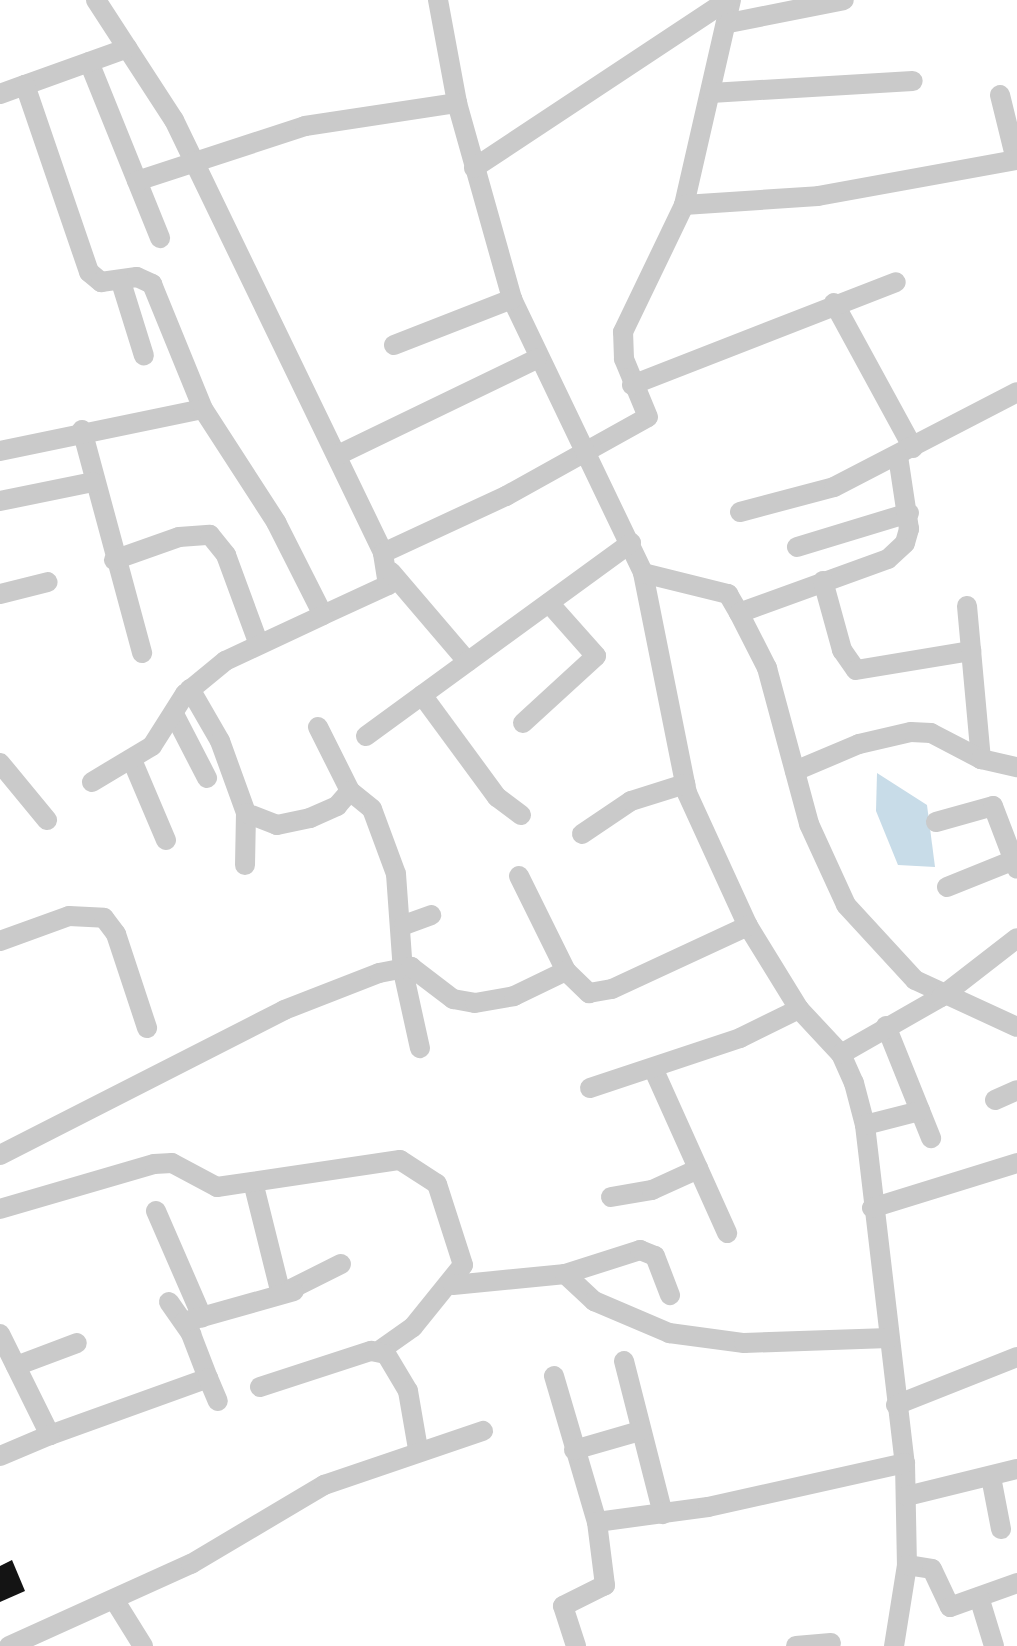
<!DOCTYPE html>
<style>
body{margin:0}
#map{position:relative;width:1017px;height:1646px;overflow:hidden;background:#fff;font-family:Lato,sans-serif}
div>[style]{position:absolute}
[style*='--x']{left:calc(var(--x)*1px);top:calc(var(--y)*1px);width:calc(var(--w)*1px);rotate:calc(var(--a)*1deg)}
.water>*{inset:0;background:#c8dce8}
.building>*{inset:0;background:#141414}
.minor>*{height:20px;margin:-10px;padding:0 10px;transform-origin:10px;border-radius:10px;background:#cacaca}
span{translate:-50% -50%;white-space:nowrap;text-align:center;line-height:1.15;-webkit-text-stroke:8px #fff;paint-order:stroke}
</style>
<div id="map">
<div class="water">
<div style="clip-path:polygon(877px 773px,927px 805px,935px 867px,898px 865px,876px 811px)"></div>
</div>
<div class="building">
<div style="clip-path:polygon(12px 1560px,25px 1591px,0 1602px,0 1566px)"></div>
</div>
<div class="minor">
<div style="--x:96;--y:0;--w:143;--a:57"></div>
<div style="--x:174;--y:120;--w:481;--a:64.2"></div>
<div style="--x:383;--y:553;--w:136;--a:-24.9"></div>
<div style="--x:506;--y:496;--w:162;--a:-29.1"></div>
<div style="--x:648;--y:417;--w:63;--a:-112.5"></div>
<div style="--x:624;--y:359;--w:27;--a:-92"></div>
<div style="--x:623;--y:332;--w:141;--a:-64.3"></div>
<div style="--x:684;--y:205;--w:210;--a:-77.1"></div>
<div style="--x:438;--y:0;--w:105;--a:79.5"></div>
<div style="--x:457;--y:103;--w:204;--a:74.3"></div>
<div style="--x:512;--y:299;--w:304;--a:64.4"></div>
<div style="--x:643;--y:573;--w:224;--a:78.7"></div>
<div style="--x:687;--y:793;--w:146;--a:65.4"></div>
<div style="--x:748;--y:926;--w:97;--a:58.4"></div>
<div style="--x:799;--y:1009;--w:62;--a:47"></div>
<div style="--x:841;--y:1054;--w:32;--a:66"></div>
<div style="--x:854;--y:1083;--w:43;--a:75.3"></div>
<div style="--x:865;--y:1125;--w:340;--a:83.3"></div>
<div style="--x:905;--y:1463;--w:102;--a:88.9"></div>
<div style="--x:907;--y:1565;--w:82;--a:99.1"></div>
<div style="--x:729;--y:23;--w:117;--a:-11.3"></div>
<div style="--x:89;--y:62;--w:190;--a:68"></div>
<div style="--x:25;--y:85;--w:109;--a:-19.8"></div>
<div style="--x:711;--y:93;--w:202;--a:-3.4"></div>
<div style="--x:0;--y:94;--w:27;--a:-20"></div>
<div style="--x:25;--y:85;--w:198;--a:71.1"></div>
<div style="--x:89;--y:272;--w:16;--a:40"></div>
<div style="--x:101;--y:282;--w:36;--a:-8"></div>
<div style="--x:137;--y:277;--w:17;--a:25"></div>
<div style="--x:152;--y:284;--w:135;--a:67.8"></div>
<div style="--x:1000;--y:95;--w:67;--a:76.2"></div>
<div style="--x:474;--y:168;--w:305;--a:-33.5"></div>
<div style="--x:137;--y:181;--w:177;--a:-18.1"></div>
<div style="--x:305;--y:126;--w:154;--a:-8.6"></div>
<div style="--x:684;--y:205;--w:134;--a:-3.8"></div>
<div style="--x:818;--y:196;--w:202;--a:-10.3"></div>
<div style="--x:121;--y:282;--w:77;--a:72.7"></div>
<div style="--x:834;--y:303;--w:165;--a:61.4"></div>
<div style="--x:394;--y:345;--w:127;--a:-21.3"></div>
<div style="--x:632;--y:385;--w:283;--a:-21.3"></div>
<div style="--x:82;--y:430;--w:231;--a:74.9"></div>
<div style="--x:0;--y:451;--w:207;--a:-11.7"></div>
<div style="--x:203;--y:409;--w:135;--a:57.1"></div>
<div style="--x:276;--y:522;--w:104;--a:63.2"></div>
<div style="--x:323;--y:615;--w:72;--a:-24.8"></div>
<div style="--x:388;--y:585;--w:32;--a:-99"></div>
<div style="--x:338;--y:455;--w:221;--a:-25.8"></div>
<div style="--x:0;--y:501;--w:95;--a:-11.5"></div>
<div style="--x:740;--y:512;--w:97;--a:-14.9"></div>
<div style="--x:834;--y:487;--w:206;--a:-27.4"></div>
<div style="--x:797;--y:547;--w:117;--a:-16.9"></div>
<div style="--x:114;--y:560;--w:69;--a:-19.5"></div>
<div style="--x:179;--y:537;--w:31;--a:-4"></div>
<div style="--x:210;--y:535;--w:26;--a:51"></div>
<div style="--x:226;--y:555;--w:93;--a:69.8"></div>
<div style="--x:391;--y:572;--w:118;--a:49.5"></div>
<div style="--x:643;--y:573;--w:88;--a:13.9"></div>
<div style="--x:728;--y:594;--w:22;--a:60"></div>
<div style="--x:739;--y:613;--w:158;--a:-19.9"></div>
<div style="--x:888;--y:559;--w:23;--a:-43"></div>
<div style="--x:905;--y:543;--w:15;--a:-74"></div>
<div style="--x:909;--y:529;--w:74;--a:-98.6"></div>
<div style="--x:823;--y:581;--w:72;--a:74.6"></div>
<div style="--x:842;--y:650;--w:24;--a:55"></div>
<div style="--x:856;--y:670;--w:117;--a:-9.4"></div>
<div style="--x:0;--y:594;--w:49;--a:-14"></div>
<div style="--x:967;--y:606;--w:154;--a:84.8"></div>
<div style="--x:739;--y:613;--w:62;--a:63"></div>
<div style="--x:767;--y:668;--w:162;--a:74.9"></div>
<div style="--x:809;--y:824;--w:89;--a:65.4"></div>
<div style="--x:846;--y:905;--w:102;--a:47.4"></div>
<div style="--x:915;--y:980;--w:112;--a:24.7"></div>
<div style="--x:190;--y:689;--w:60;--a:60"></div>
<div style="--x:220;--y:741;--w:77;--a:70.1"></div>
<div style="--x:246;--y:813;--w:52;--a:91.1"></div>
<div style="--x:422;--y:695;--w:127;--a:53.7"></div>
<div style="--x:497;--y:797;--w:30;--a:37"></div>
<div style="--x:174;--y:714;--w:72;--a:62.7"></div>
<div style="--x:523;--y:723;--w:99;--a:-42.5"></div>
<div style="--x:596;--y:656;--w:71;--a:-131.6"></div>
<div style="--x:318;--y:727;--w:72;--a:63.4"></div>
<div style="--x:350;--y:791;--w:28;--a:39"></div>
<div style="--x:372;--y:809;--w:69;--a:69.7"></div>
<div style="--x:396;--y:874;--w:97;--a:85.9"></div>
<div style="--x:403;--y:971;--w:79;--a:77.6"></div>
<div style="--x:366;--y:736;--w:328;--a:-36.1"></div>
<div style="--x:132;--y:760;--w:87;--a:67"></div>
<div style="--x:0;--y:763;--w:74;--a:50.5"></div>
<div style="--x:795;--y:771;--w:69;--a:-22.9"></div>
<div style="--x:859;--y:744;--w:53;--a:-13"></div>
<div style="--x:911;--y:732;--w:20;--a:3"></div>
<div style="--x:931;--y:733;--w:56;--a:27.5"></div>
<div style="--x:981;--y:759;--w:37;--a:13"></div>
<div style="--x:92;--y:782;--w:70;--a:-31"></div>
<div style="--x:152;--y:746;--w:62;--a:-57.6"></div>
<div style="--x:185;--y:694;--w:52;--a:-39.5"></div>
<div style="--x:225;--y:661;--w:108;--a:-25.1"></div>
<div style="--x:246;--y:813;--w:33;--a:21"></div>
<div style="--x:277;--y:825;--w:34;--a:-12"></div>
<div style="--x:310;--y:818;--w:30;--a:-24"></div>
<div style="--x:337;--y:806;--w:20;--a:-49"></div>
<div style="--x:936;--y:822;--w:59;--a:-15.7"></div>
<div style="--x:993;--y:806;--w:67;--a:69.1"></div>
<div style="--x:582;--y:834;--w:59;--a:-34"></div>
<div style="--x:631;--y:801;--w:57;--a:-17.5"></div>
<div style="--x:519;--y:876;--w:106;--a:63.7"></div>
<div style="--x:566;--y:971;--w:32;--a:44"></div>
<div style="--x:589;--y:993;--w:23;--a:-10"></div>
<div style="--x:612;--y:989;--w:150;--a:-24.9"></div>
<div style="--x:947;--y:887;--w:72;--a:-21.9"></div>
<div style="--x:404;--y:925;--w:29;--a:-20"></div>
<div style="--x:0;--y:941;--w:73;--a:-19.9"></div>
<div style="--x:69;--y:916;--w:35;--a:3"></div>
<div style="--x:104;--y:918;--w:20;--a:53"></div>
<div style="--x:116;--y:934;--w:99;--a:71.7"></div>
<div style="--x:886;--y:1026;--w:121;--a:68.1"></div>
<div style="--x:841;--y:1054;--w:115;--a:-29.7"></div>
<div style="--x:941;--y:997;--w:96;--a:-37.8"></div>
<div style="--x:653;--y:1068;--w:181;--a:65.8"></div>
<div style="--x:590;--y:1088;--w:158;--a:-18.4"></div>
<div style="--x:740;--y:1038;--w:66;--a:-26.2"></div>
<div style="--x:995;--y:1100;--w:24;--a:-24"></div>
<div style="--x:865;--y:1125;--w:57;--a:-14.3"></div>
<div style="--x:0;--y:1155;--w:319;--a:-27"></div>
<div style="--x:284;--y:1010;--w:102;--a:-21.3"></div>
<div style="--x:379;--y:973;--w:33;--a:-11"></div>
<div style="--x:411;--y:967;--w:53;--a:37.3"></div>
<div style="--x:453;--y:999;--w:22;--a:10"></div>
<div style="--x:475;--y:1003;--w:40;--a:-10"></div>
<div style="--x:514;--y:996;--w:58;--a:-25.7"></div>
<div style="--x:253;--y:1182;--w:115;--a:76"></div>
<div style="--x:281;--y:1294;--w:67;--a:-26.6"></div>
<div style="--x:611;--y:1197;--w:42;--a:-9.7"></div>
<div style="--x:652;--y:1190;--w:51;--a:-24.5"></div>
<div style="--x:872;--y:1208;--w:152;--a:-17.2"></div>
<div style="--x:0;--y:1209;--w:160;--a:-16.3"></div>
<div style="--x:154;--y:1164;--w:18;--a:-3"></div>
<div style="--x:172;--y:1163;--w:51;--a:28.1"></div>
<div style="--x:217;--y:1187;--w:185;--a:-8.4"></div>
<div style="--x:400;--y:1160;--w:44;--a:33"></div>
<div style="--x:437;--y:1184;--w:85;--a:72.2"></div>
<div style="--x:463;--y:1265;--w:80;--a:128.9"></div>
<div style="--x:413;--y:1327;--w:42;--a:144.8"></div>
<div style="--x:156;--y:1211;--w:116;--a:66.5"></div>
<div style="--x:565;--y:1274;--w:79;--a:-17.7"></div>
<div style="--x:640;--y:1250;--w:16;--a:22"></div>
<div style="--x:655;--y:1256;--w:42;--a:69"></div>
<div style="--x:453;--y:1285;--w:113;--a:-5.6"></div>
<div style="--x:565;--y:1274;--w:40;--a:43"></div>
<div style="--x:594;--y:1301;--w:82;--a:23.1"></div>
<div style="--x:669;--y:1333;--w:76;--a:7.6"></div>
<div style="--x:744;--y:1343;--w:145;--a:-2"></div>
<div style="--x:169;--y:1302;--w:39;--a:55"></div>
<div style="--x:191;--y:1334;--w:47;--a:68.9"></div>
<div style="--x:184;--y:1322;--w:114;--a:-15.7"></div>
<div style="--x:0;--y:1334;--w:113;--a:63.7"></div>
<div style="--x:50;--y:1435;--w:168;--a:-19.8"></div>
<div style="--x:208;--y:1378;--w:25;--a:67"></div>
<div style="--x:624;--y:1361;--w:158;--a:75.7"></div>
<div style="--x:16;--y:1366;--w:65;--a:-20.7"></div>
<div style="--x:554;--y:1376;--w:152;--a:73.6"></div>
<div style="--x:597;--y:1522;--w:64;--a:82.8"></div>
<div style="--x:605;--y:1585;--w:47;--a:153.4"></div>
<div style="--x:563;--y:1606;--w:42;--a:72"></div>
<div style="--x:260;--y:1387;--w:117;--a:-18"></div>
<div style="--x:371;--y:1351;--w:15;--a:11"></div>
<div style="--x:386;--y:1354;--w:43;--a:59.3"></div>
<div style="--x:408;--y:1391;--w:59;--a:80.2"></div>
<div style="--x:896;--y:1405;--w:130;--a:-21.6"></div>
<div style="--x:574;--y:1450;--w:69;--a:-16.1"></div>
<div style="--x:0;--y:1456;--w:54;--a:-22.8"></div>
<div style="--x:991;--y:1477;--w:53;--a:79.1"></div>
<div style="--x:907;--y:1496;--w:113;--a:-13.8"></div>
<div style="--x:597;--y:1522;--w:112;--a:-7.7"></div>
<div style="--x:708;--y:1507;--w:202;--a:-12.6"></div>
<div style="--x:907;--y:1565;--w:25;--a:9"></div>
<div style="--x:932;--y:1569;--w:42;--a:64.7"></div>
<div style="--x:950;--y:1607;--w:71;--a:-19.7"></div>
<div style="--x:979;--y:1597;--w:51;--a:73"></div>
<div style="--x:115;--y:1601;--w:53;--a:58.1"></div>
<div style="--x:9;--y:1646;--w:200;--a:-24.3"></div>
<div style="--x:191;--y:1564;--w:155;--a:-30.7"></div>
<div style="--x:324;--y:1485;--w:168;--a:-18.8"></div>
<div style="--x:796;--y:1646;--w:35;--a:-5"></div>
</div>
</div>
